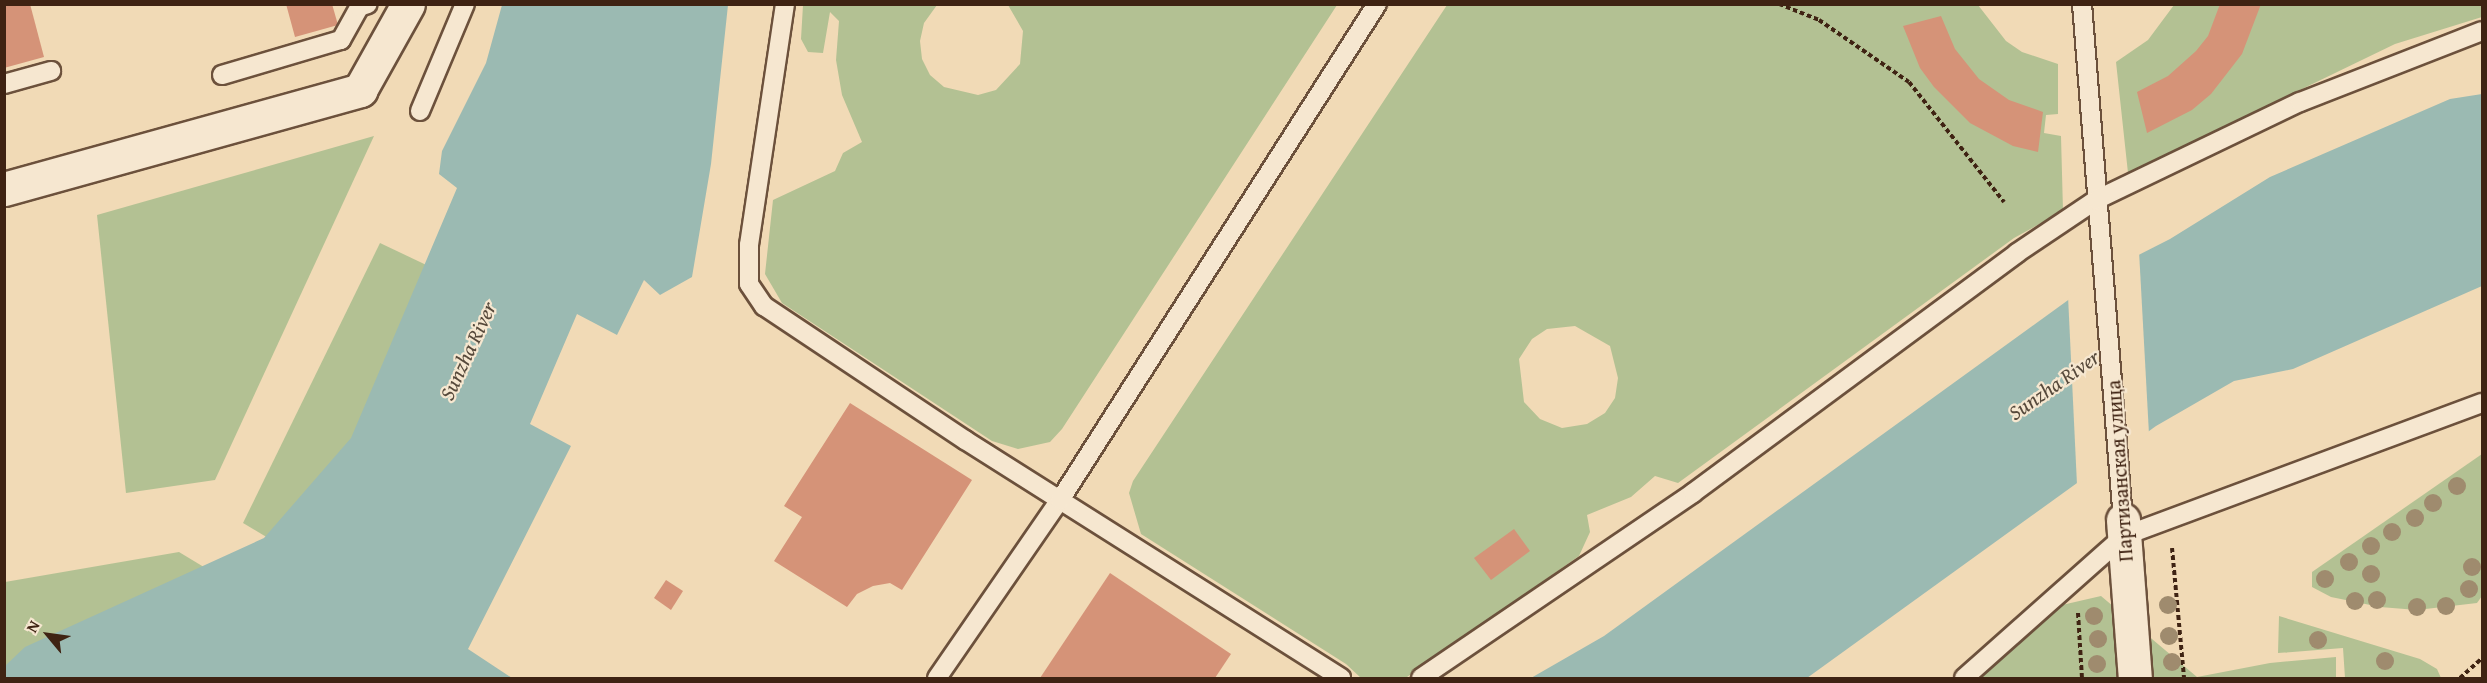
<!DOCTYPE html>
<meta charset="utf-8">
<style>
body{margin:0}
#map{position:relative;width:2487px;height:683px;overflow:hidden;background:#f1dab6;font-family:"Gentium Book Plus",serif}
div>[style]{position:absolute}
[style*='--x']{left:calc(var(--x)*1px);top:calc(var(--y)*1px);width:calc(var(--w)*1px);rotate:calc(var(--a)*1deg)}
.green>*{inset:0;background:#b3c193}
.water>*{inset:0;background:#9bbab2}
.pier>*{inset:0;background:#f1dab6}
.building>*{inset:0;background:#d59378}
.path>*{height:4px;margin-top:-2px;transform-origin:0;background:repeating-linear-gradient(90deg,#3f2313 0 4.5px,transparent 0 7.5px)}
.roads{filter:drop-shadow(2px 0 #6c513c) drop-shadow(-2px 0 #6c513c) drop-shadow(0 2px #6c513c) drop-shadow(0 -2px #6c513c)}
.service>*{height:18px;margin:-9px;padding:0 9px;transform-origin:9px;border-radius:9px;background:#f6e7d0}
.minor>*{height:33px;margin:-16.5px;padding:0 16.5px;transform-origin:16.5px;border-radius:16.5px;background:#f6e7d0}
.trees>*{width:18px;height:18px;margin:-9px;border-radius:50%;background:#9f8b6e}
span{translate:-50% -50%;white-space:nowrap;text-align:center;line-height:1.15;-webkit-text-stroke:4.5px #f6e7d0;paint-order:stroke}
.street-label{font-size:20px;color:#3f2313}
.water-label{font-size:21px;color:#56493b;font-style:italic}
.frame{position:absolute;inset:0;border:6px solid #3f2313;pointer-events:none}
.north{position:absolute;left:18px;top:605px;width:60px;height:60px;-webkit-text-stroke:4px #f6e7d0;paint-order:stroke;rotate:299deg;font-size:16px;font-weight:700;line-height:24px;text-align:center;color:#3f2313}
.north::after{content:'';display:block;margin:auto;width:21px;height:27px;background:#3f2313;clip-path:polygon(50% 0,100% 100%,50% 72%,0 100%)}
</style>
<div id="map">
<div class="green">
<div style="clip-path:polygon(803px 5px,937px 5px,924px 23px,920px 41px,922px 59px,930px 75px,944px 87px,978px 95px,996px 90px,1020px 64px,1023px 31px,1008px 5px,1337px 5px,1062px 429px,1050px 442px,1018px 449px,992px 441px,782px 303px,765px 274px,773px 200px,835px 171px,843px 153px,862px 142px,842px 95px,836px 60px,839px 21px,830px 12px,823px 53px,808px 52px,801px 39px)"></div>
<div style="clip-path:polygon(evenodd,1447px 5px,1978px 5px,2006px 41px,2022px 52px,2058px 64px,2058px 114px,2046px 115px,2044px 133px,2061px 136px,2063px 211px,2014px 238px,1678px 483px,1655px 476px,1631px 497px,1587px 515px,1590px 532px,1579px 556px,1407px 677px,1361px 678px,1346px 664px,1141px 534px,1129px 493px,1133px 481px,1447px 5px,1575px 326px,1610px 346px,1618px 378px,1615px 398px,1605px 413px,1587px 424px,1562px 428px,1540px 419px,1524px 402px,1519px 359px,1532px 339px,1547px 329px,1575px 326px)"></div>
<div style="clip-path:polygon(2174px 5px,2482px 5px,2482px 17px,2395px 44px,2128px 173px,2116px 62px,2148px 40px)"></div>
<div style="clip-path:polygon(374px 136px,215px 480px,126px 493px,97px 215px)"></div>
<div style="clip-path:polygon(380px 243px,559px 328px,429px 635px,243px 523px)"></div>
<div style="clip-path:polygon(2482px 454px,2482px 596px,2477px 603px,2417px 610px,2380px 607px,2331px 597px,2312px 587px,2312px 572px)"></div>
<div style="clip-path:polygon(179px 552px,388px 678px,5px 678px,5px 582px)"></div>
<div style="clip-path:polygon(2101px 596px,2197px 677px,2270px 663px,2336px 657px,2336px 678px,1981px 678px,2062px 605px)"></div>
<div style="clip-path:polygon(2279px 616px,2420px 659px,2437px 669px,2441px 678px,2345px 678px,2343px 648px,2278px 653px)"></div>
</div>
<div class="water">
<div style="clip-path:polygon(502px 5px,728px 5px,711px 164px,692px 277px,660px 295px,644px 280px,617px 335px,577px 314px,530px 424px,571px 446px,468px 649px,512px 678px,5px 678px,5px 666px,25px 647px,264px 538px,351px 438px,457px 188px,439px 174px,442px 151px,486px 63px)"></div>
<div style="clip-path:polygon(2482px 94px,2482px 286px,2293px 369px,2234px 381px,2156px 426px,1807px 678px,1531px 678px,1604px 636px,2111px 269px,2170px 239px,2270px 177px,2450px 99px)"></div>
</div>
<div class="pier">
<div style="clip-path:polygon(2139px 251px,2149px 434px,2077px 485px,2068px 296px,2109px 266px)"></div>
</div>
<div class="building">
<div style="clip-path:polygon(4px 4px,30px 4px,44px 57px,4px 68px)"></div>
<div style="clip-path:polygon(286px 4px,332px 4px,338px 25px,295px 37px)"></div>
<div style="clip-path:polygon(2220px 4px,2261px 4px,2242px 54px,2211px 94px,2192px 110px,2147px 133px,2137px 92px,2168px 76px,2196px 51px,2208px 36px)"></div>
<div style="clip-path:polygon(1941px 16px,1955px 49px,1979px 79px,2009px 100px,2043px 112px,2038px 152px,2013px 146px,1970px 123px,1934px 87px,1920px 68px,1903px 26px)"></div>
<div style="clip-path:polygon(850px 403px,972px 480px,902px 590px,890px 583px,873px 586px,857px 594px,847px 607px,774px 561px,802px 517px,784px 506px)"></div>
<div style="clip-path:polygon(1514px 529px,1530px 551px,1491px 580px,1474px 558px)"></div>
<div style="clip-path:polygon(1110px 573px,1231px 654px,1215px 678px,1040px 678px)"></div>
<div style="clip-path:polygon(666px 580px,683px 591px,671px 610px,654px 598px)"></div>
</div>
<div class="path">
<div style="--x:1779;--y:4;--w:43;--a:21.8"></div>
<div style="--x:1819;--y:20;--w:109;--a:34.6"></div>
<div style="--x:1909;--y:82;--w:153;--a:51.6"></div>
<div style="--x:2172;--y:548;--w:131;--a:84.7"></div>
<div style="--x:2078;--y:613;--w:65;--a:86.5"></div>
<div style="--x:2460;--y:678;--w:30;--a:-42"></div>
</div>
<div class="roads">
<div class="service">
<div style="--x:785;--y:4;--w:244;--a:98.5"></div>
<div style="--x:749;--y:245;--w:39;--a:90"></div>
<div style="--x:749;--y:284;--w:27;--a:56"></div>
<div style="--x:764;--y:306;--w:242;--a:33.7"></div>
<div style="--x:965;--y:440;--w:445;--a:32.3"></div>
<div style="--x:2082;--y:4;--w:518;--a:85.46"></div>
<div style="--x:222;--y:75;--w:124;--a:-16.4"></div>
<div style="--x:341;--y:40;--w:38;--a:-61"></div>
<div style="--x:359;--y:7;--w:9;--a:-18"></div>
<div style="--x:4;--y:84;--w:49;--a:-15.5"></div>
<div style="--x:420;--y:111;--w:116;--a:-67.2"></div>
<div style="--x:937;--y:678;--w:216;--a:-55.4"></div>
<div style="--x:1060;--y:500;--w:589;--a:-57.42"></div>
<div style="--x:1421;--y:678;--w:329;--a:-34.2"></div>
<div style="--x:1693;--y:493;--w:403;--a:-36.5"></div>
<div style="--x:2017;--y:253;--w:95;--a:-33.9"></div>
<div style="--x:2096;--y:200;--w:226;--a:-25.7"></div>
<div style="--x:2300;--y:102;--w:195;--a:-21.3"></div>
<div style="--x:1964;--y:678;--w:214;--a:-41.6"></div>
<div style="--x:2124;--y:536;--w:382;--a:-20.4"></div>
</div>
<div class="minor">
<div style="--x:4;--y:189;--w:370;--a:-15.5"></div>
<div style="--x:360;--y:90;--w:98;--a:-60.8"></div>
<div style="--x:2123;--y:520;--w:158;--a:85.7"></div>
</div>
</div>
<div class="trees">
<div style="left:2457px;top:486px"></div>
<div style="left:2433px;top:503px"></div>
<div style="left:2415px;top:518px"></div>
<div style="left:2392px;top:532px"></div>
<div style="left:2371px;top:546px"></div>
<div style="left:2349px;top:562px"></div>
<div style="left:2472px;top:567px"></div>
<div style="left:2371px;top:574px"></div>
<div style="left:2325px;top:579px"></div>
<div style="left:2469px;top:589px"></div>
<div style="left:2377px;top:600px"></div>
<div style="left:2355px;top:601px"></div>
<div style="left:2168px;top:605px"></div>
<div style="left:2446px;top:606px"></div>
<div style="left:2417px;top:607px"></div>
<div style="left:2094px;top:616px"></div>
<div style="left:2169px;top:636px"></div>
<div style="left:2098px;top:639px"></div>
<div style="left:2318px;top:640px"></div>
<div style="left:2385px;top:661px"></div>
<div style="left:2172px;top:662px"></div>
<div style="left:2097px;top:664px"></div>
</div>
<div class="street-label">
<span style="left:2119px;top:471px;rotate:-94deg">Партизанская улица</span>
</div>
<div class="water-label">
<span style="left:468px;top:351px;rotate:-65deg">Sunzha River</span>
<span style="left:2054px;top:385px;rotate:-35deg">Sunzha River</span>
</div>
<div class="frame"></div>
<div class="north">N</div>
</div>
